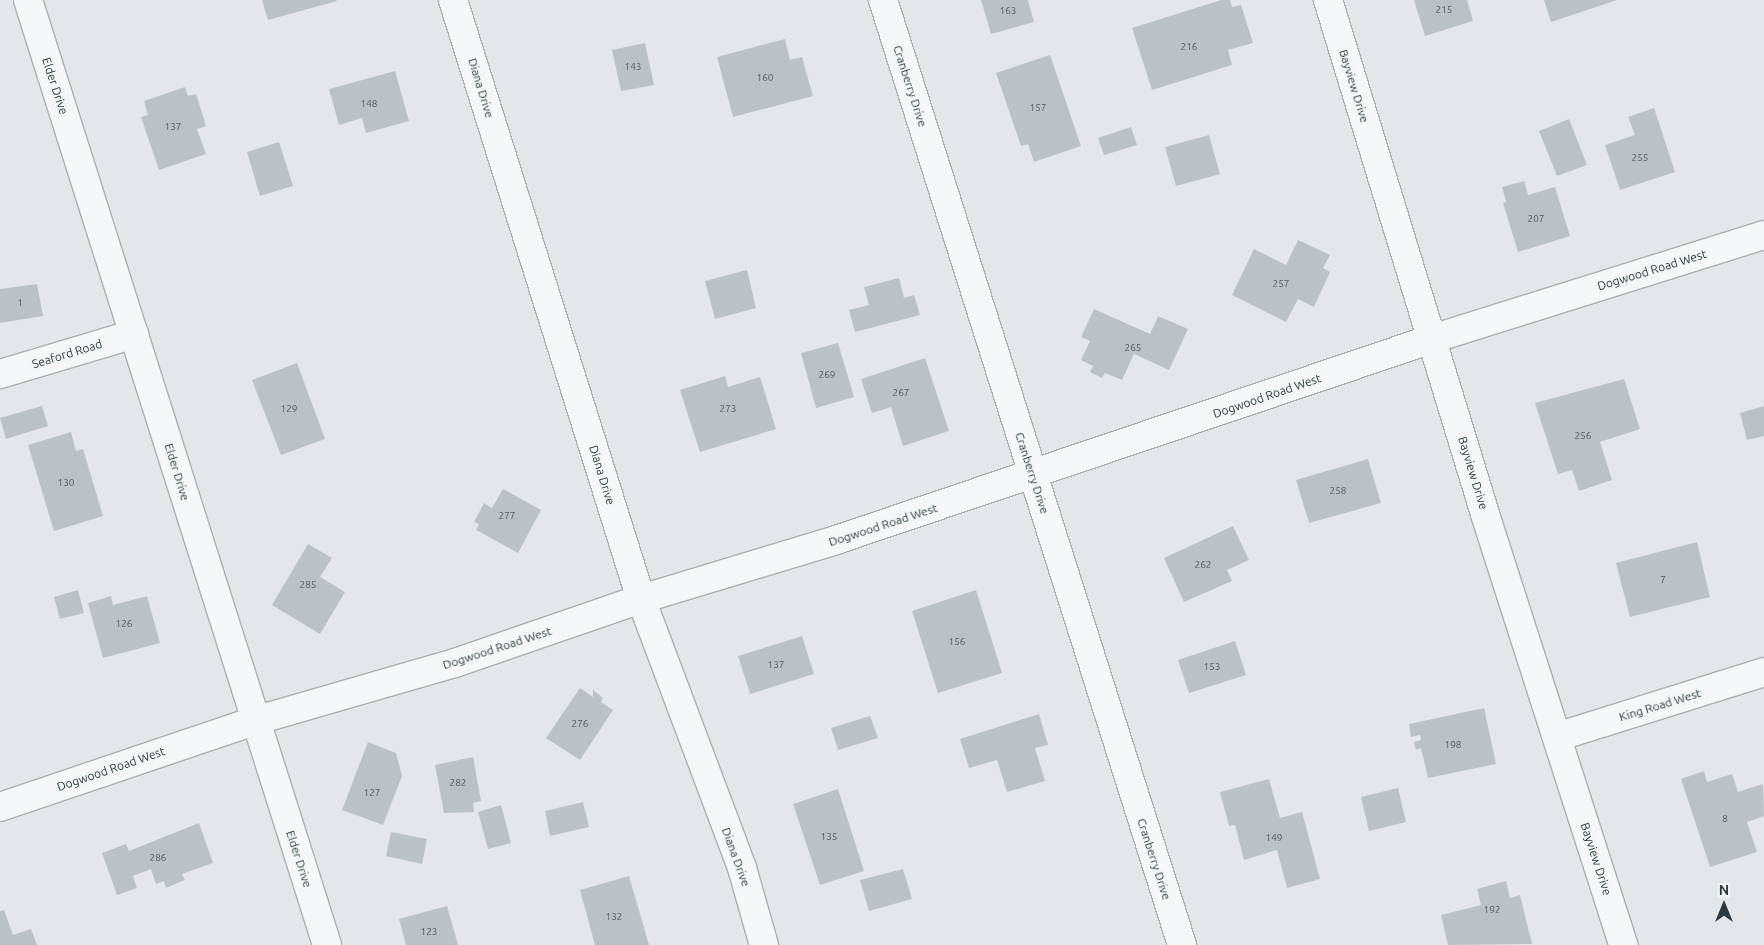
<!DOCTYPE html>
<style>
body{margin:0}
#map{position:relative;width:1764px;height:945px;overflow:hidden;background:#e3e7ea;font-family:Ubuntu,sans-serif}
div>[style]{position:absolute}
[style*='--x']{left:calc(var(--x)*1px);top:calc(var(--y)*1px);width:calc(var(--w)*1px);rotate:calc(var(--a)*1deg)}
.building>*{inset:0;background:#bbc2c6}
.roads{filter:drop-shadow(1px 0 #a9afb4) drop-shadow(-1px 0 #a9afb4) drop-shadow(0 1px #a9afb4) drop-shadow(0 -1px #a9afb4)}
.street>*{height:28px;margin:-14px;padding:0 14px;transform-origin:14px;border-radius:14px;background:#f6f7f9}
span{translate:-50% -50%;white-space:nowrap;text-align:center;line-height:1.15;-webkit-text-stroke:5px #f3f6f7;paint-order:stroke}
.number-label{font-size:10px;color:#505b62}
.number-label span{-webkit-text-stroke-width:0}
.street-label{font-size:12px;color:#2d3940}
.north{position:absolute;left:1699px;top:880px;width:50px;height:50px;-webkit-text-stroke:4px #f3f6f7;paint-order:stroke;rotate:0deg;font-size:14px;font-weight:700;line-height:20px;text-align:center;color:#2d3940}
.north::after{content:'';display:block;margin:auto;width:18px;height:22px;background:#2d3940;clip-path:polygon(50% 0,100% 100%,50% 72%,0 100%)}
</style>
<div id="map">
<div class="building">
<div style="clip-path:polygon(262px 0,336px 0,337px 1px,268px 20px)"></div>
<div style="clip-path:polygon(981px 0,1028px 0,1034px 22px,991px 34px)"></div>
<div style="clip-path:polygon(1221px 0,1230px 0,1232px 7px,1241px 5px,1253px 43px,1228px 50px,1232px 65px,1152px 90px,1132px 28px)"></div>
<div style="clip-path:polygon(1414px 0,1467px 0,1473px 21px,1425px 36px)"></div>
<div style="clip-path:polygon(1544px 0,1617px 0,1551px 22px)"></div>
<div style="clip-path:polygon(785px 39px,790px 60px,802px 57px,813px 96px,733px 117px,717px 57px)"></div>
<div style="clip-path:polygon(645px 43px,654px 85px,621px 91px,612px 50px)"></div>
<div style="clip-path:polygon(1050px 55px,1081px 146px,1034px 162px,1028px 144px,1021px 146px,996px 73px)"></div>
<div style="clip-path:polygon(395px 71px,409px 121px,366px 133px,362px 118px,339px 125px,329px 89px)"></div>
<div style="clip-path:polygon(185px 87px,188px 96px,196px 94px,206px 126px,197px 129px,206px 154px,159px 170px,141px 117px,148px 115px,144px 101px)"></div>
<div style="clip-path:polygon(1654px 108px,1675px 172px,1620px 190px,1605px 145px,1635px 135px,1628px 117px)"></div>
<div style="clip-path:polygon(1569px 119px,1587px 165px,1557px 176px,1539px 131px)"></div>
<div style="clip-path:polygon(1131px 127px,1137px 145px,1104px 155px,1098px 138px)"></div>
<div style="clip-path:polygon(1209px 135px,1220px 174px,1176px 186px,1165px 147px)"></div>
<div style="clip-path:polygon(279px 142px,293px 186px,260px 196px,247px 152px)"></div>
<div style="clip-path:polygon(1524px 181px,1528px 195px,1555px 187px,1570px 236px,1518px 252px,1503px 203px,1506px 202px,1502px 187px)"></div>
<div style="clip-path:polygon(1298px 240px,1330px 255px,1323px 268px,1330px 272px,1314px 307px,1298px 299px,1286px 322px,1232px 295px,1254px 249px,1286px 265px)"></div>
<div style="clip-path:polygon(747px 270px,756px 308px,715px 319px,705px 281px)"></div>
<div style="clip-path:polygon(899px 278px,904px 298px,914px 295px,920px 315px,855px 332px,849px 310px,869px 305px,864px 287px)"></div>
<div style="clip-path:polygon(37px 284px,43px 316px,0 323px,0 289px)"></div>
<div style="clip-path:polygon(1094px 309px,1150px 334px,1158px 316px,1188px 329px,1169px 370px,1134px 354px,1122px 380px,1105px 373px,1102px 378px,1090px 372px,1093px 366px,1081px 360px,1090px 341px,1081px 337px)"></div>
<div style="clip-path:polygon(838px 343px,854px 397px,816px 408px,801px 353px)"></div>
<div style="clip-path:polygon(925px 358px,949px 431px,903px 446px,891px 407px,872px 413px,861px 379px)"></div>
<div style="clip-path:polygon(297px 363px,325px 439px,281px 455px,252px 380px)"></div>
<div style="clip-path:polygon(725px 376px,728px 387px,760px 377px,776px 429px,700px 452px,680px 390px)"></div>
<div style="clip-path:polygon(1624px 379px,1640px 429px,1600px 442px,1612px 480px,1579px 491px,1572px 470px,1558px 474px,1535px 403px)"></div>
<div style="clip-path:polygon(42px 406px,48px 426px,6px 439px,0 418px)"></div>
<div style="clip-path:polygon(1764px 406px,1764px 436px,1747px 440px,1740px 413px)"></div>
<div style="clip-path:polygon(71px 432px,76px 451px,83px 449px,103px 516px,54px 531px,28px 445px)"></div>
<div style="clip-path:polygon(1368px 459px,1381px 503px,1309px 523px,1296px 480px)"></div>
<div style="clip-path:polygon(503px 489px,541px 510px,518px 553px,476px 530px,479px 524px,474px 522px,484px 503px,492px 508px)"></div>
<div style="clip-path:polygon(1233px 526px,1249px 560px,1227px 570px,1232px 581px,1184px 602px,1164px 558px)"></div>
<div style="clip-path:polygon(1697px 542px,1710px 597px,1630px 617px,1616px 563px)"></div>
<div style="clip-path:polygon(308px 544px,332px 558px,320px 577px,345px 592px,320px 634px,272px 605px)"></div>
<div style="clip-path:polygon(78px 590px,84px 613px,60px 619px,54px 597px)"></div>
<div style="clip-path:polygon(976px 590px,1002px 673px,938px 693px,912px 611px)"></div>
<div style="clip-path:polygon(111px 596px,113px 605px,147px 596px,160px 643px,103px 658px,88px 603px)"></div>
<div style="clip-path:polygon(802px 636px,814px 674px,750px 694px,738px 656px)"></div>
<div style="clip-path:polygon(1235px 641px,1246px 675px,1189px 693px,1178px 660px)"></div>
<div style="clip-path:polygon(580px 688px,593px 697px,593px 690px,603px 698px,601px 702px,613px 710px,580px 760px,546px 738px)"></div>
<div style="clip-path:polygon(1484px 708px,1496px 764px,1428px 778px,1421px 748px,1416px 750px,1414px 742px,1421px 740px,1420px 735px,1411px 737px,1409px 724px)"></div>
<div style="clip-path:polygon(1039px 714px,1048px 745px,1035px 748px,1045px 781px,1007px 792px,997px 760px,969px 768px,960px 739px)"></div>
<div style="clip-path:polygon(870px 716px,878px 738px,838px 750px,831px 728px)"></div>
<div style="clip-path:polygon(368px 742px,396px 753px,402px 776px,383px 825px,342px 810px)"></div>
<div style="clip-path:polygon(473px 757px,481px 801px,473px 803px,474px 812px,444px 813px,435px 765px)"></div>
<div style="clip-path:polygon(1704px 771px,1707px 782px,1732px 774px,1738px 792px,1763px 784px,1764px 816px,1747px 822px,1757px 852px,1710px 867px,1681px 779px)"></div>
<div style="clip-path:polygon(1269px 779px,1280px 818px,1302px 812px,1320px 879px,1287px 888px,1277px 850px,1244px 860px,1235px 825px,1229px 826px,1220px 792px)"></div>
<div style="clip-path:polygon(1398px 788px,1406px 822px,1369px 831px,1361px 797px)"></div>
<div style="clip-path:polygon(838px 789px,864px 871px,820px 885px,793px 804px)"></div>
<div style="clip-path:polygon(583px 802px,589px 827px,550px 836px,545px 811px)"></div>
<div style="clip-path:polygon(501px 805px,511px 843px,488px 849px,478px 812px)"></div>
<div style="clip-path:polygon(199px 823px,213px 863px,182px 874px,185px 880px,166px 888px,164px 881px,156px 884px,151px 869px,133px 876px,137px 888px,117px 895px,102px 853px,126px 844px,129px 851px)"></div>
<div style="clip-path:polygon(391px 832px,427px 839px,422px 864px,386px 856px)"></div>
<div style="clip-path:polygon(903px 869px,912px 899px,869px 911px,860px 880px)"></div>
<div style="clip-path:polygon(629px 876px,649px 945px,595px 945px,580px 890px)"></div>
<div style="clip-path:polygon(1506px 881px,1510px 898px,1520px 895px,1532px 944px,1448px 945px,1441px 915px,1481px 905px,1477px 889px)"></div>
<div style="clip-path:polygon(447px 906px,458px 945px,406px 945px,399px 919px)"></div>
<div style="clip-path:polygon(4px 910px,13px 935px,31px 929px,37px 945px,0 945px,0 911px)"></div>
</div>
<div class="roads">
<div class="street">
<div style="--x:28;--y:0;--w:991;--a:72.44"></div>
<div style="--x:453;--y:0;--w:628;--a:72.58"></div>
<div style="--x:641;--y:599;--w:287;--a:69.4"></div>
<div style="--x:742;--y:868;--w:80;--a:74.1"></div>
<div style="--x:883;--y:0;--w:991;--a:72.44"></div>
<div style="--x:1328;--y:0;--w:537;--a:73.01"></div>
<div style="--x:1485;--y:514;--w:453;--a:72.2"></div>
<div style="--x:0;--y:374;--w:140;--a:-16.6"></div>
<div style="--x:1557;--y:737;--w:217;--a:-17.4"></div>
<div style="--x:0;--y:807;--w:268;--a:-18.7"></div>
<div style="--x:254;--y:721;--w:209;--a:-16.1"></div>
<div style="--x:455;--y:663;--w:197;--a:-19"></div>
<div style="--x:641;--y:599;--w:204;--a:-16.8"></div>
<div style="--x:836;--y:540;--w:629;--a:-18.64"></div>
<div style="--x:1432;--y:339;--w:348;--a:-17.4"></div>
</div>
</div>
<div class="number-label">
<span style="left:1444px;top:10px">215</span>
<span style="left:1008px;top:11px">163</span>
<span style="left:1189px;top:47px">216</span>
<span style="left:633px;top:67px">143</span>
<span style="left:765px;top:78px">160</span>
<span style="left:369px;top:104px">148</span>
<span style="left:1038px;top:108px">157</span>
<span style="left:173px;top:127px">137</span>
<span style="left:1640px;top:158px">255</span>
<span style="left:1536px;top:219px">207</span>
<span style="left:1281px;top:284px">257</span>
<span style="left:20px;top:303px">1</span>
<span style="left:1133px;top:348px">265</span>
<span style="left:827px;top:375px">269</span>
<span style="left:901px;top:393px">267</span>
<span style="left:289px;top:409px">129</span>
<span style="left:728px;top:409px">273</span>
<span style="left:1583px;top:436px">256</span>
<span style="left:66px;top:483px">130</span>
<span style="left:1338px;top:491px">258</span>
<span style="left:507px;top:516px">277</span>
<span style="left:1203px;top:565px">262</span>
<span style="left:1663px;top:580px">7</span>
<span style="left:308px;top:585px">285</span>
<span style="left:124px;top:624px">126</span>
<span style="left:957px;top:642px">156</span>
<span style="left:776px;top:665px">137</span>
<span style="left:1212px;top:667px">153</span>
<span style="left:580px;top:724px">276</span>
<span style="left:1453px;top:745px">198</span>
<span style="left:458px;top:783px">282</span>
<span style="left:372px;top:793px">127</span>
<span style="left:1725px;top:819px">8</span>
<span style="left:829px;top:837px">135</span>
<span style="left:1274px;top:838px">149</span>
<span style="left:158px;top:858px">286</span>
<span style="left:1492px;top:910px">192</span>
<span style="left:614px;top:917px">132</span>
<span style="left:429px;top:932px">123</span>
</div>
<div class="street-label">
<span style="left:55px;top:86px;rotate:72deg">Elder Drive</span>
<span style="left:910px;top:86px;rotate:72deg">Cranberry Drive</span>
<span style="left:1354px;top:86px;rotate:73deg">Bayview Drive</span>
<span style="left:481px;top:88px;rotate:73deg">Diana Drive</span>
<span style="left:1652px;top:270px;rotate:-17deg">Dogwood Road West</span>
<span style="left:67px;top:354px;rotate:-17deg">Seaford Road</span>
<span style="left:1267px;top:396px;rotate:-19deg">Dogwood Road West</span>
<span style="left:177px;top:472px;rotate:73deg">Elder Drive</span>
<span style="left:1032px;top:473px;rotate:72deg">Cranberry Drive</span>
<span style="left:1473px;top:473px;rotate:73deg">Bayview Drive</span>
<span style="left:602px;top:475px;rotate:73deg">Diana Drive</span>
<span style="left:883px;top:525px;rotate:-18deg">Dogwood Road West</span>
<span style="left:497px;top:648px;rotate:-18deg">Dogwood Road West</span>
<span style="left:1660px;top:705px;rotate:-17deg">King Road West</span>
<span style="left:111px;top:769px;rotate:-19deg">Dogwood Road West</span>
<span style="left:736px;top:857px;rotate:70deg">Diana Drive</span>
<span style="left:299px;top:859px;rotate:72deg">Elder Drive</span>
<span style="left:1154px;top:859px;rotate:72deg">Cranberry Drive</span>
<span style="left:1596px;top:859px;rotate:72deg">Bayview Drive</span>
</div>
<div class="north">N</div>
</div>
